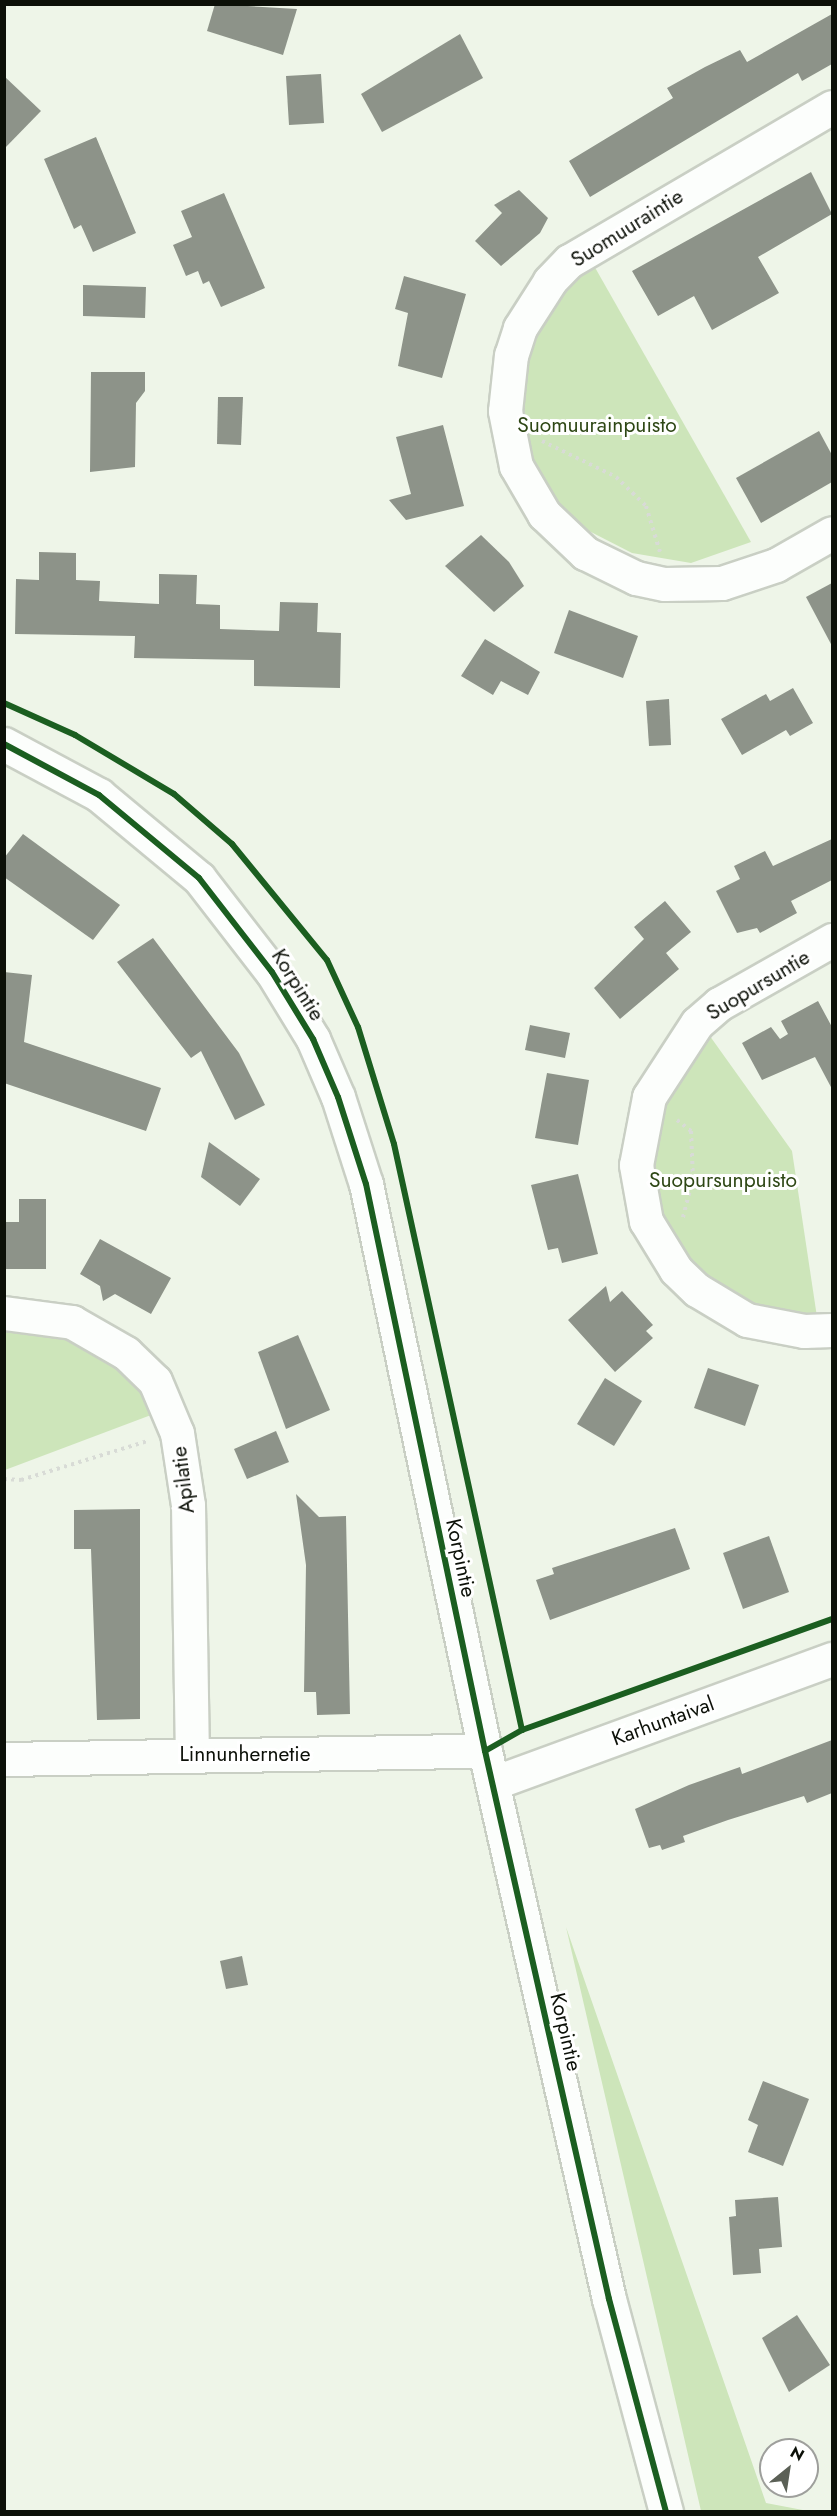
<!DOCTYPE html>
<style>
body{margin:0}
#map{position:relative;width:837px;height:2516px;overflow:hidden;background:#eef5e8;font-family:Jost,sans-serif}
div>[style]{position:absolute}
[style*='--x']{left:calc(var(--x)*1px);top:calc(var(--y)*1px);width:calc(var(--w)*1px);rotate:calc(var(--a)*1deg)}
.green>*{inset:0;background:#cde5ba}
.building>*{inset:0;background:#8d9389}
.path>*{height:4px;margin-top:-2px;transform-origin:0;background:repeating-linear-gradient(90deg,#d8dbd6 0 3px,transparent 0 7.5px)}
.roads{filter:drop-shadow(2px 0 #c9cfc4) drop-shadow(-2px 0 #c9cfc4) drop-shadow(0 2px #c9cfc4) drop-shadow(0 -2px #c9cfc4)}
.minor>*{height:33px;margin:-16.5px;padding:0 16.5px;transform-origin:16.5px;border-radius:16.5px;background:#fcfefc}
.cycleway>*{height:6px;margin:-3px;padding:0 3px;transform-origin:3px;border-radius:3px;background:#1b5e20}
span{translate:-50% -50%;white-space:nowrap;text-align:center;line-height:1.15;-webkit-text-stroke:6px #fff;paint-order:stroke}
.street-label{font-size:21px;color:#0c1008}
.park-label{font-size:21px;color:#2e4715}
.frame{position:absolute;inset:0;border:6px solid #0c1008;pointer-events:none}
.north{position:absolute;left:759px;top:2438px;width:60px;height:60px;box-sizing:border-box;background:#fff;border:2px solid #9e9f9c;border-radius:50%;rotate:30deg;font-size:16px;font-weight:700;line-height:24px;text-align:center;color:#0c1008}
.north::after{content:'';display:block;margin:auto;width:21px;height:27px;background:#5b6056;clip-path:polygon(50% 0,100% 100%,50% 72%,0 100%)}
</style>
<div id="map">
<div class="green">
<div style="clip-path:polygon(593px 264px,751px 542px,691px 563px,632px 553px,589px 531px,553px 498px,527px 455px,514px 412px,520px 365px,537px 321px,561px 290px)"></div>
<div style="clip-path:polygon(707px 1032px,792px 1151px,817px 1317px,777px 1314px,728px 1295px,686px 1261px,658px 1216px,650px 1165px,656px 1118px)"></div>
<div style="clip-path:polygon(22px 1319px,120px 1359px,159px 1412px,5px 1470px,5px 1321px)"></div>
<div style="clip-path:polygon(566px 1927px,766px 2503px,808px 2511px,701px 2511px)"></div>
</div>
<div class="building">
<div style="clip-path:polygon(215px 4px,297px 9px,283px 55px,207px 31px)"></div>
<div style="clip-path:polygon(832px 14px,832px 64px,802px 81px,798px 73px,590px 197px,569px 161px,673px 98px,667px 88px,705px 67px,740px 50px,747px 62px)"></div>
<div style="clip-path:polygon(460px 34px,483px 78px,382px 132px,361px 94px)"></div>
<div style="clip-path:polygon(321px 74px,324px 123px,289px 125px,286px 76px)"></div>
<div style="clip-path:polygon(4px 76px,41px 111px,4px 149px)"></div>
<div style="clip-path:polygon(96px 137px,136px 233px,93px 252px,81px 225px,74px 229px,44px 159px)"></div>
<div style="clip-path:polygon(811px 172px,832px 214px,758px 257px,779px 293px,712px 330px,694px 296px,658px 316px,632px 271px)"></div>
<div style="clip-path:polygon(519px 190px,548px 218px,540px 233px,501px 266px,475px 241px,502px 213px,494px 205px)"></div>
<div style="clip-path:polygon(224px 193px,265px 288px,221px 307px,209px 281px,203px 284px,198px 271px,186px 276px,173px 245px,192px 237px,181px 211px)"></div>
<div style="clip-path:polygon(404px 276px,466px 294px,442px 378px,398px 366px,408px 313px,395px 309px)"></div>
<div style="clip-path:polygon(83px 285px,146px 287px,145px 318px,83px 316px)"></div>
<div style="clip-path:polygon(91px 372px,145px 372px,145px 391px,136px 403px,135px 467px,90px 472px)"></div>
<div style="clip-path:polygon(218px 397px,243px 397px,241px 445px,217px 444px)"></div>
<div style="clip-path:polygon(443px 425px,464px 506px,406px 520px,389px 500px,411px 494px,396px 437px)"></div>
<div style="clip-path:polygon(819px 431px,832px 455px,832px 482px,761px 523px,736px 478px)"></div>
<div style="clip-path:polygon(481px 535px,509px 562px,524px 586px,494px 612px,445px 566px)"></div>
<div style="clip-path:polygon(39px 552px,76px 553px,76px 580px,100px 581px,99px 601px,159px 604px,159px 574px,197px 575px,196px 604px,220px 605px,220px 629px,279px 631px,280px 602px,318px 603px,317px 632px,341px 633px,340px 688px,254px 686px,254px 660px,134px 658px,135px 636px,15px 634px,16px 579px,39px 580px)"></div>
<div style="clip-path:polygon(832px 583px,832px 646px,806px 597px)"></div>
<div style="clip-path:polygon(569px 610px,638px 636px,623px 678px,554px 653px)"></div>
<div style="clip-path:polygon(485px 639px,540px 672px,528px 695px,501px 681px,493px 695px,461px 676px)"></div>
<div style="clip-path:polygon(793px 688px,813px 723px,790px 736px,786px 730px,742px 755px,721px 719px,766px 694px,770px 701px)"></div>
<div style="clip-path:polygon(669px 699px,671px 745px,649px 746px,646px 701px)"></div>
<div style="clip-path:polygon(23px 834px,120px 905px,93px 940px,4px 877px,4px 858px)"></div>
<div style="clip-path:polygon(832px 839px,832px 880px,791px 901px,797px 913px,760px 933px,757px 928px,737px 933px,716px 891px,740px 879px,734px 866px,765px 851px,773px 866px)"></div>
<div style="clip-path:polygon(665px 901px,691px 932px,666px 953px,679px 969px,620px 1019px,594px 988px,644px 939px,634px 927px)"></div>
<div style="clip-path:polygon(153px 938px,239px 1053px,265px 1105px,235px 1120px,201px 1051px,191px 1058px,117px 962px)"></div>
<div style="clip-path:polygon(4px 972px,32px 975px,24px 1042px,161px 1088px,146px 1131px,4px 1083px)"></div>
<div style="clip-path:polygon(818px 1001px,832px 1027px,832px 1089px,815px 1057px,762px 1080px,742px 1043px,771px 1027px,780px 1039px,788px 1034px,781px 1021px)"></div>
<div style="clip-path:polygon(530px 1025px,570px 1033px,565px 1058px,525px 1050px)"></div>
<div style="clip-path:polygon(547px 1073px,589px 1080px,578px 1145px,535px 1138px)"></div>
<div style="clip-path:polygon(209px 1142px,260px 1179px,240px 1206px,201px 1177px)"></div>
<div style="clip-path:polygon(578px 1174px,598px 1254px,562px 1263px,558px 1248px,548px 1250px,531px 1185px)"></div>
<div style="clip-path:polygon(19px 1199px,46px 1199px,46px 1269px,4px 1269px,4px 1222px,19px 1222px)"></div>
<div style="clip-path:polygon(100px 1239px,171px 1278px,151px 1314px,115px 1294px,103px 1301px,100px 1286px,80px 1274px)"></div>
<div style="clip-path:polygon(606px 1286px,610px 1302px,622px 1291px,653px 1325px,646px 1331px,653px 1338px,615px 1372px,568px 1320px)"></div>
<div style="clip-path:polygon(298px 1335px,330px 1410px,286px 1429px,258px 1352px)"></div>
<div style="clip-path:polygon(708px 1368px,759px 1385px,745px 1426px,694px 1408px)"></div>
<div style="clip-path:polygon(605px 1378px,642px 1401px,614px 1446px,577px 1424px)"></div>
<div style="clip-path:polygon(276px 1431px,289px 1462px,247px 1479px,234px 1449px)"></div>
<div style="clip-path:polygon(296px 1494px,319px 1517px,346px 1516px,350px 1714px,317px 1715px,316px 1692px,304px 1692px,306px 1565px)"></div>
<div style="clip-path:polygon(140px 1509px,140px 1719px,97px 1720px,91px 1549px,74px 1549px,74px 1510px)"></div>
<div style="clip-path:polygon(675px 1528px,690px 1569px,550px 1620px,536px 1580px,554px 1574px,552px 1568px)"></div>
<div style="clip-path:polygon(769px 1536px,789px 1592px,743px 1609px,723px 1553px)"></div>
<div style="clip-path:polygon(832px 1740px,832px 1793px,807px 1803px,804px 1796px,728px 1820px,683px 1836px,685px 1842px,662px 1850px,660px 1845px,649px 1848px,635px 1809px,689px 1785px,740px 1767px,742px 1774px)"></div>
<div style="clip-path:polygon(242px 1956px,248px 1985px,226px 1989px,220px 1961px)"></div>
<div style="clip-path:polygon(763px 2081px,809px 2099px,783px 2166px,748px 2152px,758px 2125px,748px 2120px)"></div>
<div style="clip-path:polygon(778px 2197px,782px 2247px,759px 2249px,761px 2273px,733px 2275px,729px 2217px,736px 2216px,735px 2200px)"></div>
<div style="clip-path:polygon(797px 2315px,830px 2365px,789px 2392px,762px 2338px)"></div>
</div>
<div class="path">
<div style="--x:542;--y:441;--w:82;--a:25.9"></div>
<div style="--x:616;--y:477;--w:42;--a:44"></div>
<div style="--x:646;--y:506;--w:48;--a:73.1"></div>
<div style="--x:677;--y:1120;--w:18;--a:38"></div>
<div style="--x:691;--y:1131;--w:47;--a:87.6"></div>
<div style="--x:693;--y:1178;--w:44;--a:104.3"></div>
<div style="--x:4;--y:1479;--w:17;--a:3"></div>
<div style="--x:21;--y:1480;--w:133;--a:-17.1"></div>
</div>
<div class="roads">
<div class="minor">
<div style="--x:832;--y:107;--w:305;--a:149.6"></div>
<div style="--x:569;--y:261;--w:28;--a:134"></div>
<div style="--x:550;--y:281;--w:56;--a:122.6"></div>
<div style="--x:520;--y:328;--w:28;--a:108"></div>
<div style="--x:511;--y:355;--w:56;--a:96.1"></div>
<div style="--x:505;--y:411;--w:56;--a:78.7"></div>
<div style="--x:516;--y:466;--w:56;--a:59.7"></div>
<div style="--x:544;--y:514;--w:57;--a:43.6"></div>
<div style="--x:585;--y:553;--w:57;--a:26.1"></div>
<div style="--x:636;--y:578;--w:29;--a:12"></div>
<div style="--x:664;--y:584;--w:58;--a:-1"></div>
<div style="--x:722;--y:583;--w:57;--a:-18.4"></div>
<div style="--x:776;--y:565;--w:64;--a:-29.7"></div>
<div style="--x:4;--y:744;--w:108;--a:28.2"></div>
<div style="--x:99;--y:795;--w:130;--a:39.7"></div>
<div style="--x:199;--y:878;--w:119;--a:52.2"></div>
<div style="--x:272;--y:972;--w:79;--a:58.5"></div>
<div style="--x:313;--y:1039;--w:63;--a:66.7"></div>
<div style="--x:338;--y:1097;--w:91;--a:72.2"></div>
<div style="--x:366;--y:1184;--w:579;--a:78.15"></div>
<div style="--x:485;--y:1751;--w:562;--a:77.25"></div>
<div style="--x:609;--y:2299;--w:220;--a:75"></div>
<div style="--x:832;--y:940;--w:130;--a:150.5"></div>
<div style="--x:719;--y:1004;--w:29;--a:139"></div>
<div style="--x:697;--y:1023;--w:88;--a:123"></div>
<div style="--x:649;--y:1097;--w:69;--a:100.8"></div>
<div style="--x:636;--y:1165;--w:57;--a:79.9"></div>
<div style="--x:646;--y:1221;--w:57;--a:58.5"></div>
<div style="--x:676;--y:1270;--w:29;--a:44"></div>
<div style="--x:697;--y:1290;--w:58;--a:31"></div>
<div style="--x:747;--y:1320;--w:58;--a:10.9"></div>
<div style="--x:804;--y:1331;--w:28;--a:-2"></div>
<div style="--x:4;--y:1313;--w:69;--a:7.5"></div>
<div style="--x:72;--y:1322;--w:62;--a:29.9"></div>
<div style="--x:126;--y:1353;--w:40;--a:44"></div>
<div style="--x:155;--y:1381;--w:56;--a:67.1"></div>
<div style="--x:177;--y:1433;--w:73;--a:81.3"></div>
<div style="--x:188;--y:1505;--w:249;--a:89.1"></div>
<div style="--x:4;--y:1759;--w:481;--a:-1"></div>
<div style="--x:493;--y:1783;--w:361;--a:-20.1"></div>
</div>
</div>
<div class="cycleway">
<div style="--x:4;--y:703;--w:78;--a:24.3"></div>
<div style="--x:75;--y:735;--w:115;--a:30.8"></div>
<div style="--x:174;--y:794;--w:77;--a:40.8"></div>
<div style="--x:232;--y:844;--w:150;--a:50.7"></div>
<div style="--x:327;--y:960;--w:74;--a:65.2"></div>
<div style="--x:358;--y:1027;--w:122;--a:72.9"></div>
<div style="--x:394;--y:1144;--w:600;--a:77.68"></div>
<div style="--x:4;--y:744;--w:108;--a:28.2"></div>
<div style="--x:99;--y:795;--w:130;--a:39.7"></div>
<div style="--x:199;--y:878;--w:119;--a:52.2"></div>
<div style="--x:272;--y:972;--w:79;--a:58.5"></div>
<div style="--x:313;--y:1039;--w:63;--a:66.7"></div>
<div style="--x:338;--y:1097;--w:91;--a:72.2"></div>
<div style="--x:366;--y:1184;--w:579;--a:78.15"></div>
<div style="--x:485;--y:1751;--w:562;--a:77.25"></div>
<div style="--x:609;--y:2299;--w:220;--a:75"></div>
<div style="--x:485;--y:1751;--w:43;--a:-29.6"></div>
<div style="--x:522;--y:1730;--w:329;--a:-19.7"></div>
</div>
<div class="street-label">
<span style="left:627px;top:228px;rotate:-32deg">Suomuuraintie</span>
<span style="left:298px;top:985px;rotate:58deg">Korpintie</span>
<span style="left:758px;top:985px;rotate:-31deg">Suopursuntie</span>
<span style="left:183px;top:1480px;rotate:-97deg">Apilatie</span>
<span style="left:461px;top:1558px;rotate:78deg">Korpintie</span>
<span style="left:663px;top:1721px;rotate:-20deg">Karhuntaival</span>
<span style="left:245px;top:1754px">Linnunhernetie</span>
<span style="left:566px;top:2032px;rotate:77deg">Korpintie</span>
</div>
<div class="park-label">
<span style="left:597px;top:425px">Suomuurainpuisto</span>
<span style="left:723px;top:1180px">Suopursunpuisto</span>
</div>
<div class="frame"></div>
<div class="north">N</div>
</div>
